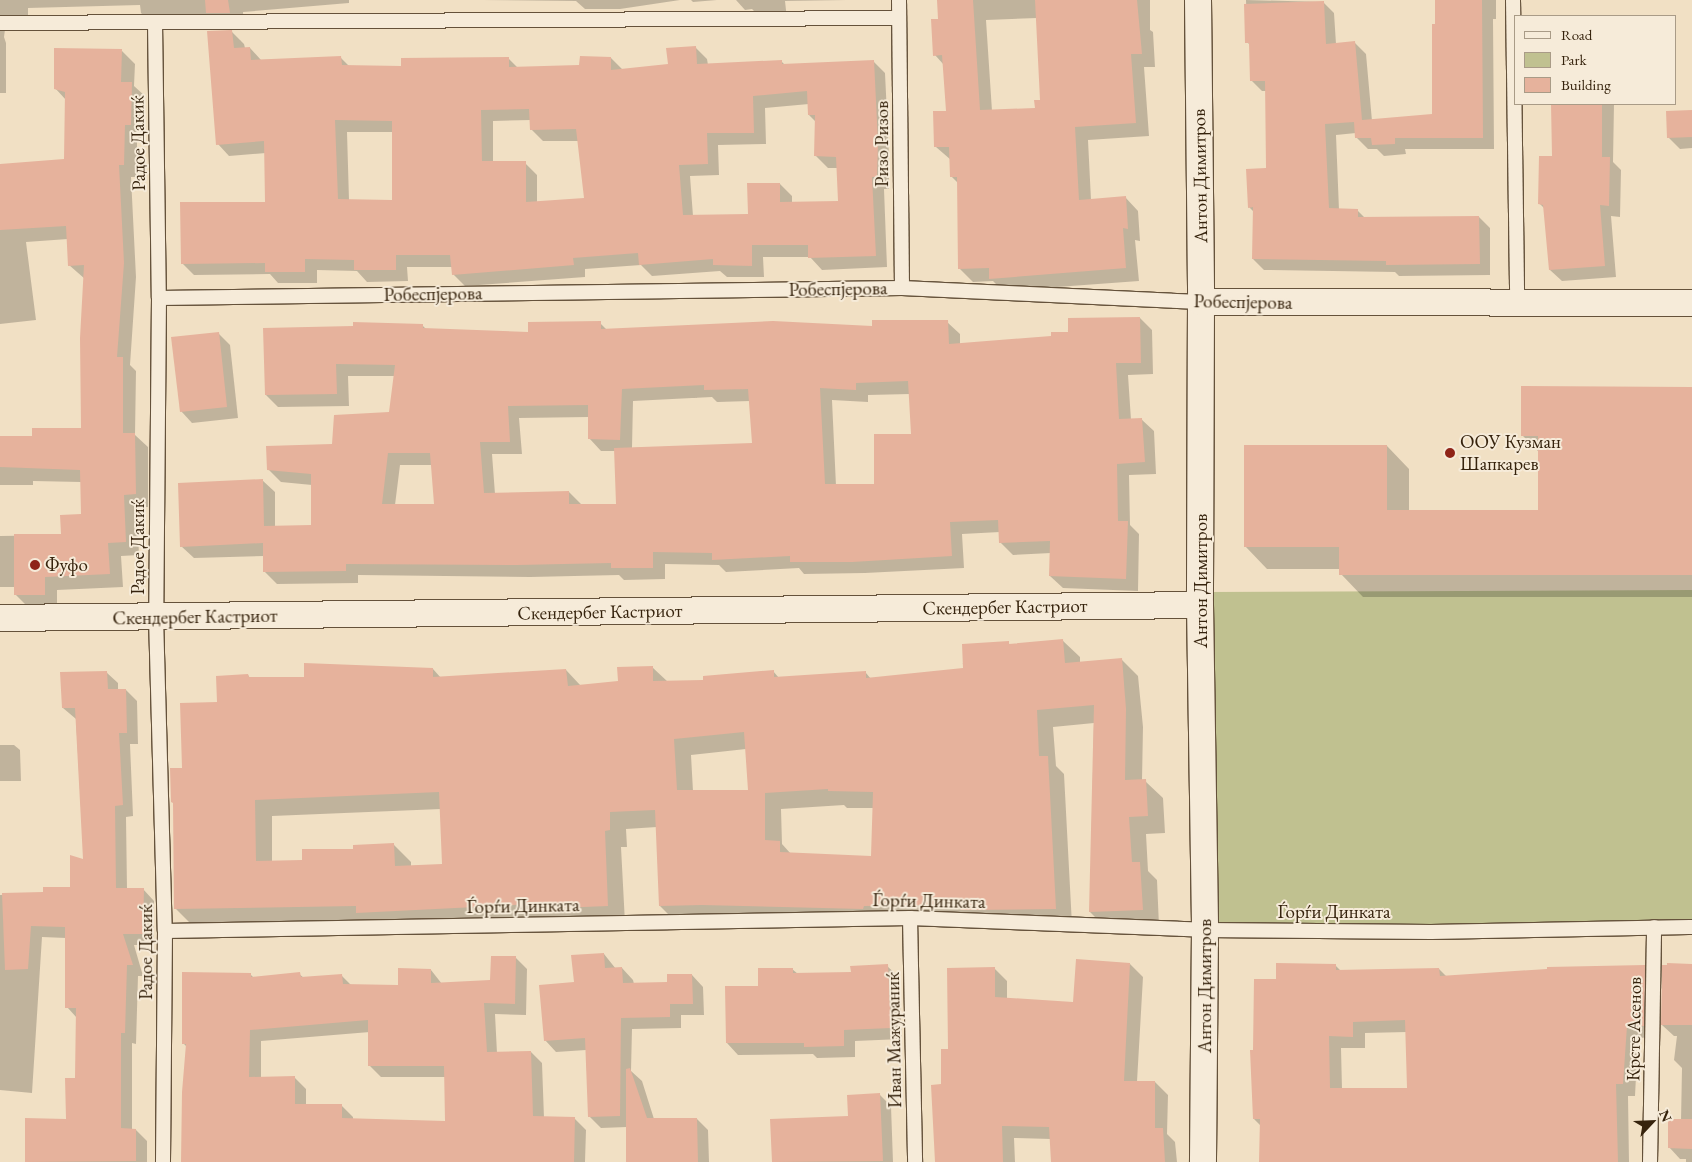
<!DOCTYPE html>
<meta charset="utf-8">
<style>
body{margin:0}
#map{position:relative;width:1692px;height:1162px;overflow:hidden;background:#f1e0c4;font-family:"EB Garamond",serif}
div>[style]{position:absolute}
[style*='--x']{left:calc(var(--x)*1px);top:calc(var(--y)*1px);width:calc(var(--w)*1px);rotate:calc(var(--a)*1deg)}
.green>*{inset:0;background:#c0c190}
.shadow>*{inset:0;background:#0003}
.building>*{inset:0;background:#e6b29c}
.roads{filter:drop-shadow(1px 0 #65523b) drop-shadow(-1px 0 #65523b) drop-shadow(0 1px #65523b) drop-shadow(0 -1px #65523b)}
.lane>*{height:14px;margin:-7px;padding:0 7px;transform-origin:7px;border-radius:7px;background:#f6ebd9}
.street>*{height:26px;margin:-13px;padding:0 13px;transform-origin:13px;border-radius:13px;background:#f6ebd9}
.dots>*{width:14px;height:14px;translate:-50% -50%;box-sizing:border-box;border:2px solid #f6ebd9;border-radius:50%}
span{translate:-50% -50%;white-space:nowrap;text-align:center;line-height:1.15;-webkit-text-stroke:4px #f6ebd9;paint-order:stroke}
.street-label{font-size:19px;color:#36230d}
.poi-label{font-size:19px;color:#36230d}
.left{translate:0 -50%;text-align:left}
.legend{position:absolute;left:1514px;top:15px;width:162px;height:90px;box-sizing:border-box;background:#f6ebd9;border:1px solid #a99b87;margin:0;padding:6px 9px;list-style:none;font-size:15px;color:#36230d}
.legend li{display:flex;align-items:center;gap:10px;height:25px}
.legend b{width:25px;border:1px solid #a99b87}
.north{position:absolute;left:1627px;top:1097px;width:50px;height:50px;-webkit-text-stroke:4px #f6ebd9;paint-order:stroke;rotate:65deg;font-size:14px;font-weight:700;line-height:20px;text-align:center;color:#36230d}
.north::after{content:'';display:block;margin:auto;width:18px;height:22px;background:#36230d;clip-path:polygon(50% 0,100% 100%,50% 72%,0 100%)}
</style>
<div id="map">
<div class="green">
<div style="clip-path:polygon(1692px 590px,1692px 927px,1205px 930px,1208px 592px)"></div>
</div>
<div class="shadow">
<div style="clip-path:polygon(0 0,349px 0,349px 3px,243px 12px,244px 26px,154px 26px,141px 13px,140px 5px,28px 8px,28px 21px,6px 22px,4px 37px,6px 43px,6px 93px,0 93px)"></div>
<div style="clip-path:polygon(482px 0,680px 0,620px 9px,585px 9px,576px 1px)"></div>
<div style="clip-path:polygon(691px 0,717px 0,693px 2px)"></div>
<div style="clip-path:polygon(736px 0,847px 0,785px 1px,787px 19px,764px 21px,752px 9px,745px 10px)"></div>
<div style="clip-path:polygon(evenodd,938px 0,1150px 0,1150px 30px,1153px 32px,1155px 67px,1144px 67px,1149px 136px,1088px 140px,1091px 200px,1125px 197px,1138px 211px,1140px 241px,1135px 240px,1139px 281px,1003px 291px,993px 281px,973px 282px,959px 268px,958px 183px,951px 176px,951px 160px,936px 147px,947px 112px,944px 65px,935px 55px,939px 20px,938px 0,1037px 18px,1042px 101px,1036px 110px,992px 111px,986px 20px,1037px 18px)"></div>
<div style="clip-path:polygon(1246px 0,1323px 2px,1334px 13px,1336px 44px,1354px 42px,1366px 54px,1372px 121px,1433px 115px,1436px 0,1496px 0,1496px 19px,1493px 19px,1494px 149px,1405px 149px,1406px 154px,1384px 156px,1377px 149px,1368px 149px,1356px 137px,1356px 133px,1336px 135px,1339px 210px,1357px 210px,1365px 218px,1479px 217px,1490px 228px,1490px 275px,1399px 276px,1395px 272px,1264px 270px,1253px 259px,1254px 212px,1249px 207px,1267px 170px,1267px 91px,1262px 91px,1251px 80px,1251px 46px,1247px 42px)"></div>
<div style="clip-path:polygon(evenodd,209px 32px,232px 32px,244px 44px,245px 48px,250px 48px,261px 60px,341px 58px,350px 67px,402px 67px,509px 59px,518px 68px,581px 67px,611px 58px,623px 70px,669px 65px,695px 47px,707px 59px,708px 65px,781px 61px,785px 65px,873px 61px,885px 73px,889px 156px,889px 189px,884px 189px,887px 267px,822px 270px,810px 257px,763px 257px,764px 277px,727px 277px,720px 271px,652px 276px,641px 265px,585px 269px,585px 277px,465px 286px,453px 274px,452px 267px,407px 267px,408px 281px,367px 282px,357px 271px,317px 270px,317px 283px,278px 283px,270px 274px,194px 275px,182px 263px,267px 204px,266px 153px,229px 156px,218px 144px,209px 32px,809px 104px,809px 115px,816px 122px,816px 156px,828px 168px,838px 168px,839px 202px,792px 203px,792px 196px,780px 184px,749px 216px,693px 216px,690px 176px,719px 175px,718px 145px,766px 144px,765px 108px,809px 104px,209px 32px,531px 120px,531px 129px,543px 141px,579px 141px,585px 199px,537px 202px,537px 175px,525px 163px,493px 163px,493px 121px,531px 120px,209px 32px,347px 132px,393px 132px,393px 201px,349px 200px,347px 132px)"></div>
<div style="clip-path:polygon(evenodd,122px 51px,135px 64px,134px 86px,145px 96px,144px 138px,137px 138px,137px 177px,131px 177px,136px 277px,130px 365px,136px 371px,135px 435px,148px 447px,148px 507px,137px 507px,139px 555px,121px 556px,123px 587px,57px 590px,57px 608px,28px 607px,15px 594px,15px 587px,0 587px,0 437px,34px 437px,83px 429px,85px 279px,69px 265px,68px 239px,26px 242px,36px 320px,0 324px,0 165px,65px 160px,66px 100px,55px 88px,122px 51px,33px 481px,81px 482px,82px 515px,63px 535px,0 536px,0 485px,33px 485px,33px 481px)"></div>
<div style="clip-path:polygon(1553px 104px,1614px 104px,1613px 162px,1621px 170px,1620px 217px,1611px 216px,1616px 277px,1562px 281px,1550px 270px,1545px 209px,1540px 204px,1553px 157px)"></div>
<div style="clip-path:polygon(1692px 111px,1692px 148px,1680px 149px,1668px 137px)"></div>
<div style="clip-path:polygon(evenodd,1140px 318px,1152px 330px,1153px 374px,1128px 375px,1131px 420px,1141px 419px,1154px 431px,1156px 474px,1129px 475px,1130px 525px,1139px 534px,1138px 591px,1063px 588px,1050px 576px,1051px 553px,1013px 555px,1000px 542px,1000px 532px,962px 534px,964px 568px,865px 573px,804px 574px,799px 568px,726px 572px,719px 565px,665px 564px,665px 579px,624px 580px,619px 575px,530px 577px,358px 575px,358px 583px,277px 584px,264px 571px,264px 556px,194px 558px,181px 546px,262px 480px,275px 492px,275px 527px,313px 526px,312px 485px,281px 482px,268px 469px,334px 445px,390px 413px,395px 376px,348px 376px,349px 406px,278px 407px,266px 395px,422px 325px,427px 330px,530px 334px,600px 323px,607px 330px,873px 327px,947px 322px,960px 334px,960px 345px,1052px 337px,1140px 318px,910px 394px,912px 435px,875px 486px,836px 486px,832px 400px,868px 402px,868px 395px,910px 394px,1140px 318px,712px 397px,717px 402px,750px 401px,753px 444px,632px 448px,633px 401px,712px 397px,1140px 318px,589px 417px,589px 438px,601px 451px,615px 451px,617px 505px,581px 504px,569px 492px,495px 494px,492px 454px,522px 454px,519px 418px,589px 417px,1140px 318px,400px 465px,432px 465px,435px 505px,395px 505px,400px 465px)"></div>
<div style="clip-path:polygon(219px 334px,230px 345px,238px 418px,192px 423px,181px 411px)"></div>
<div style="clip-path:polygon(1692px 388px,1692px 597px,1363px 597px,1341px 574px,1341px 569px,1267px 569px,1245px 546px,1387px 446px,1409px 469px,1409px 511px,1539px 512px,1539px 452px,1522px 435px)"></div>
<div style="clip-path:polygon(evenodd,1062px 640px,1080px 657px,1080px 663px,1121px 659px,1138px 676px,1143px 727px,1142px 781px,1145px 781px,1163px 798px,1165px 833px,1146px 834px,1148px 871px,1157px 880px,1159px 926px,1107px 929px,1090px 912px,1094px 723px,1053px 727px,1056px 766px,1064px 774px,1072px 925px,975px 922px,677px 923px,660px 906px,657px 827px,626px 829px,627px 847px,621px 847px,625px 923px,193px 926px,176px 909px,184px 769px,218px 703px,248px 675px,250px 678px,305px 679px,433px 669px,441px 678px,566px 670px,581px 686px,619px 682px,652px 667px,668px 682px,705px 682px,773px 671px,779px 678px,866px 673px,871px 679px,964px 669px,1008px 642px,1010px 645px,1062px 640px,746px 749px,749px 791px,693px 791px,691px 755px,746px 749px,1062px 640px,844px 805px,847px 808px,874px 808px,872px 857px,791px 854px,782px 844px,781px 809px,844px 805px,1062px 640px,441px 809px,443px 865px,411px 866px,411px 862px,393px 844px,354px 850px,304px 862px,272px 862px,272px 816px,441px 809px)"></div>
<div style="clip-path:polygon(106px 672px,118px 683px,118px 690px,126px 690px,137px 701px,138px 744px,130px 744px,133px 816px,126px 817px,127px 889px,143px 889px,154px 901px,154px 945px,134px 945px,143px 976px,138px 976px,136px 1044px,132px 1043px,132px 1130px,136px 1130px,147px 1141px,147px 1162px,26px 1162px,26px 1119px,67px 1121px,76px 1079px,77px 1018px,67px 1007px,66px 938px,42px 937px,32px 1093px,0 1090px,0 895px,44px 893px,72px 889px,84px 861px,76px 719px,63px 708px)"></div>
<div style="clip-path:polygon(0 745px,14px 745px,20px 750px,21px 781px,0 781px)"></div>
<div style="clip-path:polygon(604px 954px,616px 969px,622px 968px,633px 980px,634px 984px,668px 983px,692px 975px,703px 987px,704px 1015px,681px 1015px,681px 1028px,632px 1029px,631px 1071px,642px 1081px,654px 1119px,697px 1119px,708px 1130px,709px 1162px,627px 1162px,627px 1127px,601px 1128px,589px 1116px,586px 1050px,556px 1052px,545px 1040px,575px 984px)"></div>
<div style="clip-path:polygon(evenodd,516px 958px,527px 969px,526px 1015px,495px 1014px,497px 1053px,531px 1052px,542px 1063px,544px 1118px,575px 1119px,586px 1130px,585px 1162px,182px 1162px,187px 1047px,183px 1043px,250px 974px,254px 978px,299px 974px,304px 978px,341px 975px,351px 985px,399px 986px,431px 970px,442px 984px,491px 981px,516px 958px,370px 1032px,370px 1066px,381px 1077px,445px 1077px,447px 1122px,353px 1119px,353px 1117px,341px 1105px,306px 1105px,306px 1089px,295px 1078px,261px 1078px,261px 1041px,370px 1032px)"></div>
<div style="clip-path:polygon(1130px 964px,1143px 977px,1137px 1082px,1155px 1082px,1168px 1095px,1167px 1134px,1175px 1142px,1177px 1162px,1053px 1162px,1051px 1139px,1014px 1138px,1015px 1162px,936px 1162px,943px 1086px,949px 1050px,994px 968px,1007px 981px,1007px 999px,1074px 1003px)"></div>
<div style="clip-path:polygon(evenodd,1335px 965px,1341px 971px,1439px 969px,1447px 977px,1644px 967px,1656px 979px,1655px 1037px,1638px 1038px,1635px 1096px,1628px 1096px,1629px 1162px,1260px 1162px,1261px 1126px,1254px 1119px,1254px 1051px,1277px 980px,1335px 965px,1407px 1032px,1408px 1089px,1342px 1089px,1341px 1048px,1365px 1048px,1365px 1033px,1407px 1032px)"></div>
<div style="clip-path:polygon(887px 966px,899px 977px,902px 1039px,855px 1041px,855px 1057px,817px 1058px,813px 1054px,738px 1055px,727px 1043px,760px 987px,792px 969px,798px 974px,852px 974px)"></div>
<div style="clip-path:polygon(1692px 966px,1692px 1162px,1686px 1162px,1686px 1159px,1680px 1159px,1669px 1147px,1681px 1120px,1682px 1068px,1674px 1060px,1677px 1036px,1674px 1036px,1662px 1025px)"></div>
<div style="clip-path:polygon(880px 1095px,891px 1106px,893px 1162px,773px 1162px,771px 1120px,849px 1117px)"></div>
</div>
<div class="building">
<div style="clip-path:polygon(205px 0,228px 0,230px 13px,206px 13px)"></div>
<div style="clip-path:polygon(937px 0,973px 0,980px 110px,1035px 108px,1034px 100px,1040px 100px,1035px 0,1137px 0,1142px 54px,1131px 54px,1136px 123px,1075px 127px,1079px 200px,1126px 196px,1128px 229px,1123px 228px,1126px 268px,989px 279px,989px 268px,958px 269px,957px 177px,950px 177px,949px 147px,934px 147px,933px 111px,946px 111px,942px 55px,933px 56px,931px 19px,938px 19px)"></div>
<div style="clip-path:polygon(1435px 0,1482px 0,1483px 138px,1395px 138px,1395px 144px,1372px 145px,1371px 138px,1355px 138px,1354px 122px,1325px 124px,1329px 208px,1358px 209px,1358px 217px,1479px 216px,1480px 264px,1386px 265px,1386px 261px,1252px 259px,1253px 207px,1248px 208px,1246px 169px,1266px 168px,1265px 81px,1250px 81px,1249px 43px,1245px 43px,1244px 4px,1324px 1px,1326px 44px,1355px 41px,1362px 120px,1432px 114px,1432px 24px,1435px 24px)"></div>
<div style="clip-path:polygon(evenodd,232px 30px,234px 48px,250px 47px,251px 60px,341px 56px,342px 65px,401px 66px,401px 58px,509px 57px,509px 67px,579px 65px,580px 56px,611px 57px,611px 70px,668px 64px,666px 48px,696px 46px,697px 64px,782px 60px,782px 64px,874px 60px,878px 143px,877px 177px,872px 177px,876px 256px,808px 258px,808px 245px,752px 245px,752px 266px,713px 265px,713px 259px,639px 265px,638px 253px,573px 258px,574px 265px,452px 275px,450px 255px,396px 255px,396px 270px,354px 270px,354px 260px,305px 259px,305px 272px,265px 272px,265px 263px,181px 264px,180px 202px,265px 202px,264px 141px,216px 145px,207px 31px,232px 30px,807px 91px,808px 115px,815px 115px,814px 156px,836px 157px,838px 201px,780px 202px,780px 183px,747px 183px,748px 214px,683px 215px,679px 165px,708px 164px,707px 133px,754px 133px,753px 96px,807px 91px,232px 30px,529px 109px,530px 130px,576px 129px,584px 198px,526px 202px,526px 161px,482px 161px,481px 110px,529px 109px,232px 30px,335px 120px,392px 121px,392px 200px,338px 199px,335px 120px)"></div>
<div style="clip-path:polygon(54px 48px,122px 49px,121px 82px,132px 82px,131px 125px,125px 125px,124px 165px,119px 165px,124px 263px,117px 357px,123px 357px,123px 433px,135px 433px,136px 494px,124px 495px,126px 542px,108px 543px,110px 574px,45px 577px,45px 595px,14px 595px,14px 534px,61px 534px,60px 515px,81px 514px,80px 470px,0 467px,0 436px,32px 436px,32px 428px,81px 428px,80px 338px,84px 265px,68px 266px,66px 226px,0 230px,0 164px,64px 159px,65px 92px,54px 89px)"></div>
<div style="clip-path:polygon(1551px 104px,1602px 104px,1602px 157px,1610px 157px,1609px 206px,1600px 205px,1605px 266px,1549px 270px,1543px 205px,1538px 204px,1539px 156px,1552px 156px)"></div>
<div style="clip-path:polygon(1692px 110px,1692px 137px,1667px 138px,1666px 111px)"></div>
<div style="clip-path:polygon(evenodd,1140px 317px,1141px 363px,1116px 363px,1119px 419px,1142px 418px,1145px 462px,1117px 464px,1118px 521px,1128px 521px,1126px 579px,1049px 576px,1050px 541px,999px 543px,998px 520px,950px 522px,952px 556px,852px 562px,790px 562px,790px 556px,712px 560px,712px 553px,653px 552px,653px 568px,611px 568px,611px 563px,517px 565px,346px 564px,346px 571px,263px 572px,263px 543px,180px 547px,178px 483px,263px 479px,264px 526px,311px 525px,311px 474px,267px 470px,266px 446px,332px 444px,334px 415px,389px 412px,395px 365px,336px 364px,337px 394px,265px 395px,263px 328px,353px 326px,353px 322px,423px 324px,423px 328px,528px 332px,528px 322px,601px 321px,601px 329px,773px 321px,872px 326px,872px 320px,948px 320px,949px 344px,1051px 336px,1051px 332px,1068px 332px,1068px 318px,1140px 317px,908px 381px,911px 434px,874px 434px,874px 484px,825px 484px,820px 388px,856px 390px,856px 383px,908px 381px,1140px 317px,704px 385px,704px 390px,748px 389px,752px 443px,614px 448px,616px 504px,569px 504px,569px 491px,484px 493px,480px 442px,510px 442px,508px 406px,588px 405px,588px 439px,620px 440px,622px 389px,704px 385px,1140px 317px,388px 453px,430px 453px,434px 504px,382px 504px,388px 453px)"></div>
<div style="clip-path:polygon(219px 332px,227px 407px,180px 412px,171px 337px)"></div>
<div style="clip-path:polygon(1521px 386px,1692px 387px,1692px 575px,1339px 575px,1339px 547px,1244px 547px,1244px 445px,1387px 445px,1387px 510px,1538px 510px,1538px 436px,1521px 436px)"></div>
<div style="clip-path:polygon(evenodd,1063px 639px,1065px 663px,1122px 658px,1126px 709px,1125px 780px,1146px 779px,1148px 816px,1129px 817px,1132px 862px,1140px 862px,1143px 910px,1089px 912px,1094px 705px,1037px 710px,1039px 756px,1048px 756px,1056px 909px,961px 910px,961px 905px,864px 906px,863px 909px,702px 905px,659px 906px,655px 810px,610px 812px,610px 830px,605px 831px,608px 906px,533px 909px,533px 904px,356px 913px,356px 906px,174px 909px,173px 803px,171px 802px,170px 768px,182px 768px,180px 703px,217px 702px,216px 676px,248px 674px,249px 677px,304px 677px,304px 663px,433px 668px,433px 677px,566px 669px,568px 686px,618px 681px,617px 667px,653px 666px,653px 681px,703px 680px,703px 676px,774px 670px,774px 677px,866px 671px,866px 678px,963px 668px,962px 644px,1009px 641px,1009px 644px,1063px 639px,744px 732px,748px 790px,677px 790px,674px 739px,744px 732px,1063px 639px,828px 789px,828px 791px,873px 792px,871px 856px,780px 852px,780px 841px,765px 840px,765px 793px,828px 789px,1063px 639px,439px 792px,442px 864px,395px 866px,394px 843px,353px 845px,353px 849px,302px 849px,302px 860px,256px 861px,255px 800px,439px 792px)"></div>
<div style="clip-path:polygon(107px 671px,108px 689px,126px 689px,127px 733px,119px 733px,123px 805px,115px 806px,116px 888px,144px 888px,143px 934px,123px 934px,133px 965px,127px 965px,125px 1033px,121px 1033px,121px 1128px,136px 1129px,136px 1161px,25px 1162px,25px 1118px,66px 1119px,65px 1078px,75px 1078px,76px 1008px,65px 1008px,65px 927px,31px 926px,28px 969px,5px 970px,2px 893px,43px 892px,43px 887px,70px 887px,70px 855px,83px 859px,75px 708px,62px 708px,60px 672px)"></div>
<div style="clip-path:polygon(604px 953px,605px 968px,622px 967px,623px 983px,667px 982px,667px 974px,692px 974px,693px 1004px,670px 1004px,670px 1017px,621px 1018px,620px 1116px,588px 1117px,585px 1038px,544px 1041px,539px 985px,574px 982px,571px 955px)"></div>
<div style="clip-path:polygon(evenodd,491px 956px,516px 956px,515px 1004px,484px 1003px,487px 1052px,531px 1051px,533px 1116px,575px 1117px,574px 1162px,181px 1162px,182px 1092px,186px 1044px,182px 1044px,182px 972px,251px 973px,251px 977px,300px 972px,301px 977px,342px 974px,343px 984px,398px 985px,398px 968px,431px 969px,431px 983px,490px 980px,491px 956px,368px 1020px,368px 1066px,444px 1066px,445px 1121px,342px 1118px,342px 1104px,295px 1104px,295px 1076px,249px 1077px,250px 1030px,368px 1020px)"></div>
<div style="clip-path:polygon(1076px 959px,1130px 963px,1124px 1081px,1155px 1081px,1155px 1128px,1163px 1128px,1165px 1162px,1051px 1162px,1049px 1127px,1002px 1126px,1003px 1162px,935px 1162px,931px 1085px,941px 1084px,941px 1049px,948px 1049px,947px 968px,995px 967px,995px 997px,1073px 1002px)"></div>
<div style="clip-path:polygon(evenodd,1276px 963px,1336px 964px,1336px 970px,1439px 968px,1440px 976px,1547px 969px,1547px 967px,1645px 965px,1644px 1026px,1627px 1026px,1623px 1084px,1616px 1084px,1618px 1162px,1259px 1162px,1260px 1119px,1253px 1119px,1250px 1050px,1253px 1050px,1254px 979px,1276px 979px,1276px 963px,1405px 1020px,1407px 1088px,1330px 1088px,1329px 1036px,1353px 1037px,1353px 1022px,1405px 1020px)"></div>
<div style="clip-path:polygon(1667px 963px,1692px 964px,1692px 1025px,1661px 1025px,1662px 965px,1667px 965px)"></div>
<div style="clip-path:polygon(888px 964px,891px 1028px,844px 1030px,844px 1046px,804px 1047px,804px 1043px,726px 1043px,725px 986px,758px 986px,758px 968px,793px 968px,793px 973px,851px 972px,850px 966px)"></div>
<div style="clip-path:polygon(630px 1068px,647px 1118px,697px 1118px,698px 1162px,626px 1162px,626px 1069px)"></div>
<div style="clip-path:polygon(880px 1093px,883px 1161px,772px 1162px,770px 1119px,848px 1116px,847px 1095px)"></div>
<div style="clip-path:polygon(1668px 1119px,1692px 1119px,1692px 1149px,1668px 1148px)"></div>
</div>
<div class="roads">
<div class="lane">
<div style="--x:899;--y:0;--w:288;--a:89.4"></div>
<div style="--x:1513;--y:0;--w:303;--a:89.2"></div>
<div style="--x:0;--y:23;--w:899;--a:-0.32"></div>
<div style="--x:155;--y:23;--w:275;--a:89.2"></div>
<div style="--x:159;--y:298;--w:319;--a:90.5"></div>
<div style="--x:156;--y:617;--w:314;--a:88.4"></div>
<div style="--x:165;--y:931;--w:231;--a:90.5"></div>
<div style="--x:159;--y:298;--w:743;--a:-0.77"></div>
<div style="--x:902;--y:288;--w:299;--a:2.7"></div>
<div style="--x:910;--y:918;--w:244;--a:88.8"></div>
<div style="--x:165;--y:931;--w:745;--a:-1"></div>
<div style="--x:910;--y:918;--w:295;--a:2.3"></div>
<div style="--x:1205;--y:930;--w:226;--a:0.5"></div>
<div style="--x:1431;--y:932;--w:261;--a:-1.1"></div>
<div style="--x:1650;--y:1162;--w:235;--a:-89"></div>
</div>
<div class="street">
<div style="--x:1198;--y:0;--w:302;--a:89.4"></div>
<div style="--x:1201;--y:302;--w:303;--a:90.2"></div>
<div style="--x:1200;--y:605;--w:325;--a:89.1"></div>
<div style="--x:1205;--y:930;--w:232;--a:90.5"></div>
<div style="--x:1201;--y:302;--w:491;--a:0.1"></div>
<div style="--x:0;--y:618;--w:1200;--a:-0.62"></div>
</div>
</div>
<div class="dots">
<div style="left:1450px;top:453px;background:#8f2418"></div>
<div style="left:35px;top:565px;background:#8f2418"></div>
</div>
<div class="street-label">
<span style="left:138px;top:143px;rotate:-91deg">Радое Дакиќ</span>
<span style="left:882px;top:144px;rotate:-90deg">Ризо Ризов</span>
<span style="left:1200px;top:176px;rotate:-91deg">Антон Димитров</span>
<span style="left:838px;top:289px;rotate:-1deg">Робеспјерова</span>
<span style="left:433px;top:294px;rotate:-1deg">Робеспјерова</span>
<span style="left:1243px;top:302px;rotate:1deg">Робеспјерова</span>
<span style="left:138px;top:547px;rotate:-90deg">Радое Дакиќ</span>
<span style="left:1201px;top:581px;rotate:-90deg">Антон Димитров</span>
<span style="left:1005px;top:607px;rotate:-1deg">Скендербег Кастриот</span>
<span style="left:600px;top:612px;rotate:-1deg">Скендербег Кастриот</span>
<span style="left:195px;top:617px;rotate:-1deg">Скендербег Кастриот</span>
<span style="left:929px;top:901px;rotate:1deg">Ѓорѓи Динката</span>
<span style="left:523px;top:906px;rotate:-1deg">Ѓорѓи Динката</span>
<span style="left:1334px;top:912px">Ѓорѓи Динката</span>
<span style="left:146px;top:952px;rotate:-90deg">Радое Дакиќ</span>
<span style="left:1205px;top:986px;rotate:-90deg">Антон Димитров</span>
<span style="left:1634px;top:1029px;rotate:-89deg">Крсте Асенов</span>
<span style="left:894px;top:1040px;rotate:-91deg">Иван Мажураниќ</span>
</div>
<div class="poi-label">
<span class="left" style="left:1460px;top:453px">ООУ Кузман<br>Шапкарев</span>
<span class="left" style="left:45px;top:565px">Фуфо</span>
</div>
<ul class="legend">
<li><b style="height:6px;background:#f6ebd9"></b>Road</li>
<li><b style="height:14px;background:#c0c190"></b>Park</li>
<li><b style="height:14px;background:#e6b29c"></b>Building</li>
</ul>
<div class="north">N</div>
</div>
